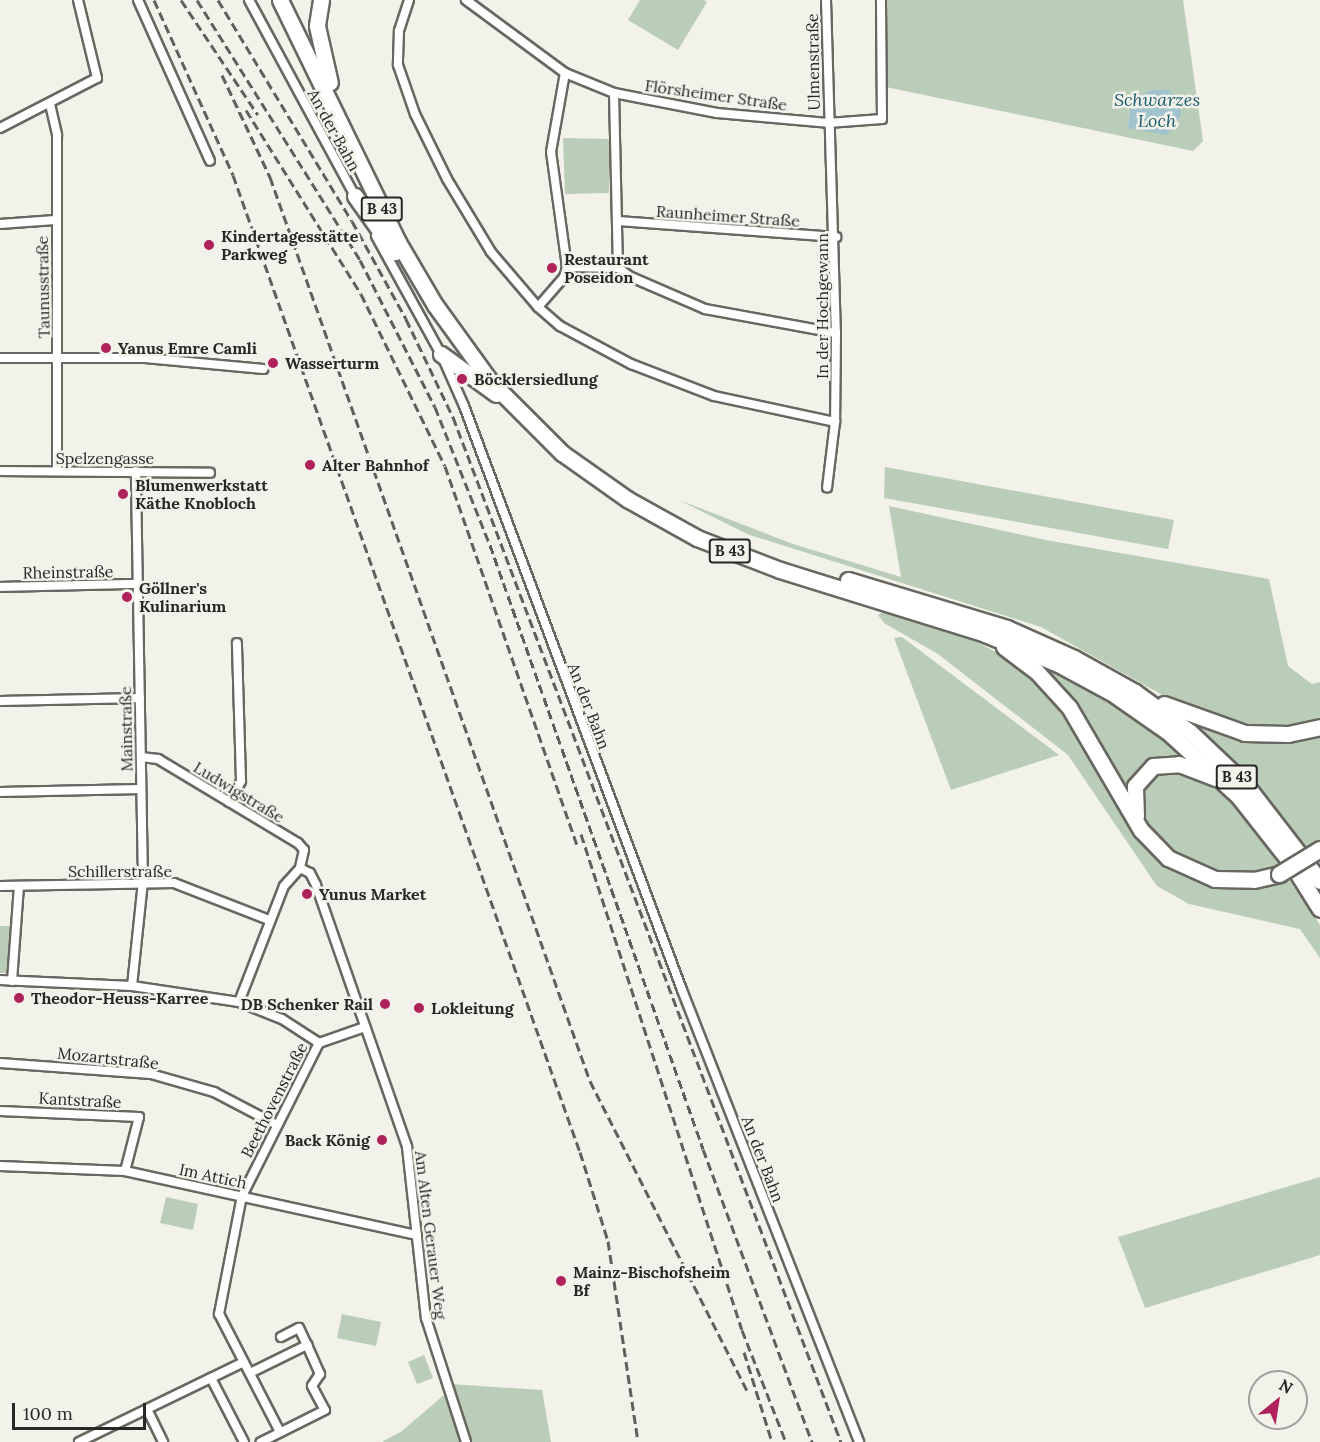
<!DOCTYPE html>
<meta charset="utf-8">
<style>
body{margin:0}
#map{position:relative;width:1320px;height:1442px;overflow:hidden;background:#f2f1ea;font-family:Lora,serif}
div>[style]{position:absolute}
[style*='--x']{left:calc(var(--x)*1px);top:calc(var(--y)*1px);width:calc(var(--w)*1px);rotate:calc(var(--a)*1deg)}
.green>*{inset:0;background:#bacdb8}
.water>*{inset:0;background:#a0c3ce}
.roads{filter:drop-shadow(2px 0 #686761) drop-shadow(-2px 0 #686761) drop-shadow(0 2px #686761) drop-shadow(0 -2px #686761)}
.street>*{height:8px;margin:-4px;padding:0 4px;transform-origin:4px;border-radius:4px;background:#fff}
.highway>*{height:15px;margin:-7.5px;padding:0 7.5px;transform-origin:7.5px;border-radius:7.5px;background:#fff}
.rail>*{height:3px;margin-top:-1.5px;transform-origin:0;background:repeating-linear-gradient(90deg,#605f5b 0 9px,transparent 0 13.5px)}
.bridges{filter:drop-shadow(2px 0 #686761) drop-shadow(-2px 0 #686761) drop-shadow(0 2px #686761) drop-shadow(0 -2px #686761)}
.highway-bridge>*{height:15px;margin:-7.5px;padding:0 7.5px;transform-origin:7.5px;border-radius:7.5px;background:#fff}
.dots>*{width:16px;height:16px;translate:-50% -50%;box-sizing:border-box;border:3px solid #f2f1ea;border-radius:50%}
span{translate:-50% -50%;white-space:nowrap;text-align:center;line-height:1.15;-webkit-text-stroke:5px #f2f1ea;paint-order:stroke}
.shield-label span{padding:2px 4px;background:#f2f1ea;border:2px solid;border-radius:4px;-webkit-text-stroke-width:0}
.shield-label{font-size:15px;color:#282725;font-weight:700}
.street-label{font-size:16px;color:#282725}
.poi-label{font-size:16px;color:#282725;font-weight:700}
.left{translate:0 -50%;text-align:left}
.right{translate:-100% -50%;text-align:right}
.water-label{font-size:18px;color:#1a5d6e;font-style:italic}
.north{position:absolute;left:1248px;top:1370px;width:60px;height:60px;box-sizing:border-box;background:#f2f1ea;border:2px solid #a1a09b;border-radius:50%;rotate:30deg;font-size:16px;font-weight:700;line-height:24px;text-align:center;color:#282725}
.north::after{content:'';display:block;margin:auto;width:21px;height:27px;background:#af215a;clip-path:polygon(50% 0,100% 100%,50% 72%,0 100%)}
.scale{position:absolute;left:12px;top:1403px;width:134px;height:27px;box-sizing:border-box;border:3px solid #282725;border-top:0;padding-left:8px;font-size:18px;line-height:21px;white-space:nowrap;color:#282725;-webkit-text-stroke:4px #f2f1ea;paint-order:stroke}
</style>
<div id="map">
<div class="green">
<div style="clip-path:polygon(640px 0,704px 0,707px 2px,678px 50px,628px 20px)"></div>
<div style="clip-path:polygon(evenodd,885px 0,1183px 0,1203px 141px,1193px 151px,886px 87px,885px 0,1151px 90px,1128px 128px,1131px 100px,1151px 90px)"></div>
<div style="clip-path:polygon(563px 138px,610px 139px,609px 193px,565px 194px)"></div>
<div style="clip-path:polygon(885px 467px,1174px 520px,1168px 549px,884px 498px)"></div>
<div style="clip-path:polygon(679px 500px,793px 544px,901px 577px,889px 506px,1046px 540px,1269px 579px,1288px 666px,1312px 684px,1320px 682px,1320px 725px,1253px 731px,1182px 706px,1041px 627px,747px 534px)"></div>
<div style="clip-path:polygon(885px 610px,973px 640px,1005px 657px,1048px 693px,1073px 722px,1143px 843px,1165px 865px,1186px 877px,1236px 889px,1290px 881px,1320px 925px,1320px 958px,1300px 929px,1189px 904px,1157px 886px,1068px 755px,938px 654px,884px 623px,878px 615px)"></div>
<div style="clip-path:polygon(902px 637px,1059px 755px,951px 790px,894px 638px)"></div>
<div style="clip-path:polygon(1038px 662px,1121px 707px,1200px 767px,1167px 759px,1130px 802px,1096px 737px)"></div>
<div style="clip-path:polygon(1169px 711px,1209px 730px,1247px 740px,1320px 732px,1320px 841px,1306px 851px,1246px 778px)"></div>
<div style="clip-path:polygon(1183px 770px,1202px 778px,1231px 803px,1283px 865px,1231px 878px,1174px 857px,1145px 829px,1138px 802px,1144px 780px,1153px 772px)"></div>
<div style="clip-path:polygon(0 926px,11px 926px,10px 973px,0 973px)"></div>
<div style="clip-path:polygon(1320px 1177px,1320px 1255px,1145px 1308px,1118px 1237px)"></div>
<div style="clip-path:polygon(166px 1197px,198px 1204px,193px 1230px,160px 1223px)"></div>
<div style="clip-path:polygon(342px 1314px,381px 1322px,376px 1346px,337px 1338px)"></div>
<div style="clip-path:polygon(424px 1355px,433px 1378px,417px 1384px,408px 1362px)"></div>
<div style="clip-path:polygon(450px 1384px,542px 1390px,551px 1442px,471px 1442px)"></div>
<div style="clip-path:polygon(444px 1395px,462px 1442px,382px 1442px,402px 1431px)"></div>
</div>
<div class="water">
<div style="clip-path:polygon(1151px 90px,1169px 90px,1179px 101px,1181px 115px,1167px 135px,1128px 128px,1131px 100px)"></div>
</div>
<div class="roads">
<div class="street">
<div style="--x:138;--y:0;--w:176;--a:65.9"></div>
<div style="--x:249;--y:0;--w:223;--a:61.6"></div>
<div style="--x:409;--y:0;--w:33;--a:108"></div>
<div style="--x:399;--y:31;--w:34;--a:92"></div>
<div style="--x:398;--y:65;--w:52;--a:70.9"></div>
<div style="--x:415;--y:114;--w:72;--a:63.8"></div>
<div style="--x:447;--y:179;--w:85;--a:58.9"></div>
<div style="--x:491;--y:252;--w:72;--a:49.5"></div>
<div style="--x:538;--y:307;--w:29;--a:41"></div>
<div style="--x:560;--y:326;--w:81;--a:28.2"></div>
<div style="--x:631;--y:364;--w:89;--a:21.1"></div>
<div style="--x:714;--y:396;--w:124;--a:12.1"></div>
<div style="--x:466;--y:0;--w:123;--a:36.4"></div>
<div style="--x:565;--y:73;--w:53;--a:22.2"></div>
<div style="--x:614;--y:93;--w:105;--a:11"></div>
<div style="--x:717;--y:113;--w:111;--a:5.1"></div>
<div style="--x:828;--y:123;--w:54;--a:-4.2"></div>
<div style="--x:882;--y:119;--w:119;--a:-90.5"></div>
<div style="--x:826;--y:0;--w:333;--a:88.3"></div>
<div style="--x:836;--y:333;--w:89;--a:90.6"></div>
<div style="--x:835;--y:422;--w:66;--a:96.9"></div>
<div style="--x:614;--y:93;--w:175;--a:88.7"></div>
<div style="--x:50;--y:104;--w:32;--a:77"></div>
<div style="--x:57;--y:135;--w:336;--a:90"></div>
<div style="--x:0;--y:128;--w:109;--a:-27.3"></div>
<div style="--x:97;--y:78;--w:80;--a:-103.7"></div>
<div style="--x:618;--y:221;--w:219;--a:4.2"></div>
<div style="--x:0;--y:224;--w:55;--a:-4.2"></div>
<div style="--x:376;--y:236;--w:135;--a:61.2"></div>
<div style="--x:441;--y:354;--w:57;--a:66.1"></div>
<div style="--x:464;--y:406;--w:623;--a:69.53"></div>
<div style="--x:682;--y:990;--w:485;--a:68.6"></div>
<div style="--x:567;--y:267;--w:51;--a:1.1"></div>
<div style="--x:618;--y:268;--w:16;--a:35"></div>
<div style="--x:631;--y:277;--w:81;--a:23.4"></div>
<div style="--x:705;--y:309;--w:133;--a:10.4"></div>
<div style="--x:538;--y:307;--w:40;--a:-49"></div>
<div style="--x:564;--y:277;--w:10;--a:-73"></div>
<div style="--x:567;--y:267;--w:116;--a:-97.9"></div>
<div style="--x:551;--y:152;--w:80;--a:-80"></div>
<div style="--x:0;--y:358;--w:145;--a:0"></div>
<div style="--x:145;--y:358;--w:119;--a:5.3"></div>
<div style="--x:0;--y:471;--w:210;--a:0.5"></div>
<div style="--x:0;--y:587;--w:136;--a:-1.3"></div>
<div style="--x:0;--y:701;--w:140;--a:-1.2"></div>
<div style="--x:141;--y:757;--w:17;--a:7"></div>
<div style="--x:158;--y:759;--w:163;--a:31"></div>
<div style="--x:298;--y:843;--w:9;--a:49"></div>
<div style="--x:304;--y:850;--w:18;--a:103"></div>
<div style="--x:0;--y:792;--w:141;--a:-1.2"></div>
<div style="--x:229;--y:802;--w:24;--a:-60"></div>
<div style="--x:241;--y:781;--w:138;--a:-91.7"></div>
<div style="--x:300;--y:868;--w:11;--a:27"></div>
<div style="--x:310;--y:873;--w:13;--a:63"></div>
<div style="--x:316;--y:885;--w:277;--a:70.8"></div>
<div style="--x:407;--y:1147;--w:172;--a:83.7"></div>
<div style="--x:426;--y:1318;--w:130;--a:72.1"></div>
<div style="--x:0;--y:886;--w:174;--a:-1"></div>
<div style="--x:174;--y:883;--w:102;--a:21.3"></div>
<div style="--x:0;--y:980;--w:132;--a:2.6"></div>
<div style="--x:132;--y:986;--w:108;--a:8.5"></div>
<div style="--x:239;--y:1002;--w:46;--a:21.6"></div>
<div style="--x:282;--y:1019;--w:44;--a:33"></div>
<div style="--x:12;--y:981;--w:95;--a:-85.8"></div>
<div style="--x:132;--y:986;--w:105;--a:-84"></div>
<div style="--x:143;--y:882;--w:411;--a:-91"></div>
<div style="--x:239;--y:1002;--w:124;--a:-68.8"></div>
<div style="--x:284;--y:886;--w:24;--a:-48"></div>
<div style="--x:0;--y:1063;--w:151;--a:4.2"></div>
<div style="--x:151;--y:1074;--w:66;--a:15.9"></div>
<div style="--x:214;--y:1092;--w:69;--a:27.7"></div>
<div style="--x:0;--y:1111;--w:139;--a:2.5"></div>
<div style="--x:139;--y:1117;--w:56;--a:104.5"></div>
<div style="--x:0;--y:1166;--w:125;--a:2.3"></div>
<div style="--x:125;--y:1171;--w:299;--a:12.4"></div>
<div style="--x:281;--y:1337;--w:20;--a:-27"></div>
<div style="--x:299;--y:1328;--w:19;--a:65"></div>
<div style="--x:250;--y:1373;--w:64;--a:-26.2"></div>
<div style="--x:307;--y:1345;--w:32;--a:66"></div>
<div style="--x:320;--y:1374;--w:14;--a:124"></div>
<div style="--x:312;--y:1386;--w:27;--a:62"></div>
<div style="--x:325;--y:1410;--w:72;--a:153.4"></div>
<div style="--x:211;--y:1378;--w:72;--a:62.7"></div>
<div style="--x:147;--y:1409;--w:37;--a:64"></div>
<div style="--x:280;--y:1432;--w:133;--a:-117.3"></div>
<div style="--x:219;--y:1314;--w:120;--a:-79"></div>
<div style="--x:242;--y:1196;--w:171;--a:-63.3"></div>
<div style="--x:319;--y:1043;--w:49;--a:-19.2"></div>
<div style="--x:79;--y:1442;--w:183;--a:-25.9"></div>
</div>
<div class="highway">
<div style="--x:280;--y:0;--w:269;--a:64"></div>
<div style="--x:398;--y:242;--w:73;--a:59.6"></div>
<div style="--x:435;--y:305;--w:94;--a:54.1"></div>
<div style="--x:490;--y:381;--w:102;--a:45"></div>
<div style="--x:562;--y:453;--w:80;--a:35.3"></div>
<div style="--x:627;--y:499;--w:80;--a:29.1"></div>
<div style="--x:697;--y:538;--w:89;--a:21.1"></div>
<div style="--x:780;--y:570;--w:215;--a:17.3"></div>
<div style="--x:985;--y:634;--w:79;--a:22.3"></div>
<div style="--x:1058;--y:664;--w:65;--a:28.5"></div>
<div style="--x:1115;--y:695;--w:66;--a:35.1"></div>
<div style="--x:1169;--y:733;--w:95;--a:42.4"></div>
<div style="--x:1239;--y:797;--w:84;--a:51.8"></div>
<div style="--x:1291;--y:863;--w:54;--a:57.8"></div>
<div style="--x:321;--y:0;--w:26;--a:99"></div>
<div style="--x:317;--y:26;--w:58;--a:77.2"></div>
<div style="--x:355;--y:196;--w:69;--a:54.5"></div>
<div style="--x:441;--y:354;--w:68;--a:36"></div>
<div style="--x:848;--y:580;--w:166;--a:16.8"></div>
<div style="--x:1007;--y:628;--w:73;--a:24.1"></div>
<div style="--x:1074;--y:658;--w:70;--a:29.1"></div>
<div style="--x:1135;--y:692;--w:68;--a:36"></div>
<div style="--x:1190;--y:732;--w:77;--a:43.4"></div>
<div style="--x:1246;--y:785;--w:121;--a:52.4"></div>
<div style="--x:1004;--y:647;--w:41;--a:37.1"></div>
<div style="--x:1037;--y:672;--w:47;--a:47.6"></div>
<div style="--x:1069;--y:707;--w:143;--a:59.7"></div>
<div style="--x:1141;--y:830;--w:39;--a:46"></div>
<div style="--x:1168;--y:858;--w:51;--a:24.1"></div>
<div style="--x:1215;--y:879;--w:39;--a:1"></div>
<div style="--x:1254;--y:880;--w:26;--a:-13"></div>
<div style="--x:1164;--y:704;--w:86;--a:19.7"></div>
<div style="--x:1245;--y:733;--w:43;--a:1.3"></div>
<div style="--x:1288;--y:734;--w:33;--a:-12"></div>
<div style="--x:1136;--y:816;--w:30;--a:-92"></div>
<div style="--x:1135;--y:786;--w:27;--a:-48"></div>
<div style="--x:1153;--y:766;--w:26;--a:-4"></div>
<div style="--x:1179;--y:764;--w:39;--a:21"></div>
</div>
</div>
<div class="rail">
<div style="--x:154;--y:0;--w:192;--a:65.7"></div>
<div style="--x:233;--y:175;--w:1037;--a:70.45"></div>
<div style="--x:580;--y:1152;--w:93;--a:72.5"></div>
<div style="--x:608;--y:1241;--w:203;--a:81.5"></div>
<div style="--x:181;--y:0;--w:138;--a:56.2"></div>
<div style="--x:197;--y:0;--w:307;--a:57.9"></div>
<div style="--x:360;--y:260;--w:165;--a:63"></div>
<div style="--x:435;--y:407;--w:149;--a:68.3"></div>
<div style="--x:490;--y:545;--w:640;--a:70.57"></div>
<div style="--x:703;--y:1149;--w:313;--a:69.6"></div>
<div style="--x:218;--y:0;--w:258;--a:58.8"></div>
<div style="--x:352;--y:221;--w:112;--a:61.1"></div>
<div style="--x:406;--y:319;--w:109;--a:64.4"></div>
<div style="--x:453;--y:417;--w:1096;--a:69.27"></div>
<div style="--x:222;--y:75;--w:113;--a:64.8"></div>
<div style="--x:270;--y:177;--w:959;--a:70.51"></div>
<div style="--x:590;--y:1081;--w:350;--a:63.1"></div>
<div style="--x:246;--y:110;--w:217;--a:58"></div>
<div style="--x:361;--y:294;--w:191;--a:64"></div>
<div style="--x:445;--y:466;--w:404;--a:70.8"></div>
<div style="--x:581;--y:834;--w:521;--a:72.02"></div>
<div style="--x:742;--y:1330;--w:120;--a:68.6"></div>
<div style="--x:744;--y:1352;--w:94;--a:72.7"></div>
</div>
<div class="bridges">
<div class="highway-bridge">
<div style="--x:1279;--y:874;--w:48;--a:-31.4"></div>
</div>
</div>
<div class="dots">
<div style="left:209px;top:245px;background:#af215a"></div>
<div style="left:552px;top:268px;background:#af215a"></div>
<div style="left:106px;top:348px;background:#af215a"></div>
<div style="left:273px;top:363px;background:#af215a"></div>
<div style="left:462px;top:379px;background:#af215a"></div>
<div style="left:310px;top:465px;background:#af215a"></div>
<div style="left:123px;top:494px;background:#af215a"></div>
<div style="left:127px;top:597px;background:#af215a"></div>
<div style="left:307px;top:894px;background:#af215a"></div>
<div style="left:19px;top:998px;background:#af215a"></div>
<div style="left:385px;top:1004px;background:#af215a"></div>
<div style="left:419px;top:1008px;background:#af215a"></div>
<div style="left:382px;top:1140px;background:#af215a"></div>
<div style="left:561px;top:1281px;background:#af215a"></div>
</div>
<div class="shield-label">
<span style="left:382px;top:209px">B 43</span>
<span style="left:730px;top:551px">B 43</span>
<span style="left:1237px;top:777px">B 43</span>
</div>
<div class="street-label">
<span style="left:813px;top:62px;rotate:-91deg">Ulmenstraße</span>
<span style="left:716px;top:95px;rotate:8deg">Flörsheimer Straße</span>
<span style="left:334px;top:130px;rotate:61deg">An der Bahn</span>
<span style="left:728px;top:216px;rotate:4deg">Raunheimer Straße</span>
<span style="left:43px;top:287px;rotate:-91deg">Taunusstraße</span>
<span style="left:822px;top:306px;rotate:-90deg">In der Hochgewann</span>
<span style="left:105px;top:458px">Spelzengasse</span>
<span style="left:68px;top:572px;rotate:-1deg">Rheinstraße</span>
<span style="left:589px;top:706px;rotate:69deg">An der Bahn</span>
<span style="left:126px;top:729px;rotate:-91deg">Mainstraße</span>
<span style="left:239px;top:792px;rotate:31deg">Ludwigstraße</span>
<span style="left:120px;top:871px">Schillerstraße</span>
<span style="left:108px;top:1058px;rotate:6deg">Mozartstraße</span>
<span style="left:80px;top:1100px;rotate:3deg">Kantstraße</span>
<span style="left:274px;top:1100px;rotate:-63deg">Beethovenstraße</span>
<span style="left:763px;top:1159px;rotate:69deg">An der Bahn</span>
<span style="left:213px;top:1176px;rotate:12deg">Im Attich</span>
<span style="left:431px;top:1235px;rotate:83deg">Am Alten Gerauer Weg</span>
</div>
<div class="poi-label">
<span class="left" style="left:221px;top:245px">Kindertagesstätte<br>Parkweg</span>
<span class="left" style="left:564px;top:268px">Restaurant<br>Poseidon</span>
<span class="left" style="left:118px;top:348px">Yanus Emre Camli</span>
<span class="left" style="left:285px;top:363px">Wasserturm</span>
<span class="left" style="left:474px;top:379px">Böcklersiedlung</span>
<span class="left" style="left:322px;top:465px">Alter Bahnhof</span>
<span class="left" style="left:135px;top:494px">Blumenwerkstatt<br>Käthe Knobloch</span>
<span class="left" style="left:139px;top:597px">Göllner's<br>Kulinarium</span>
<span class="left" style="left:319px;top:894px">Yunus Market</span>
<span class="left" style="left:31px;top:998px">Theodor-Heuss-Karree</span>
<span class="right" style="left:373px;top:1004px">DB Schenker Rail</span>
<span class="left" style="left:431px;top:1008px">Lokleitung</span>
<span class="right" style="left:370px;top:1140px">Back König</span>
<span class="left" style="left:573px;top:1281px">Mainz-Bischofsheim<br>Bf</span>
</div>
<div class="water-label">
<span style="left:1157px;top:111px">Schwarzes<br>Loch</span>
</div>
<div class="north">N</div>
<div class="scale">100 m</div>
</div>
